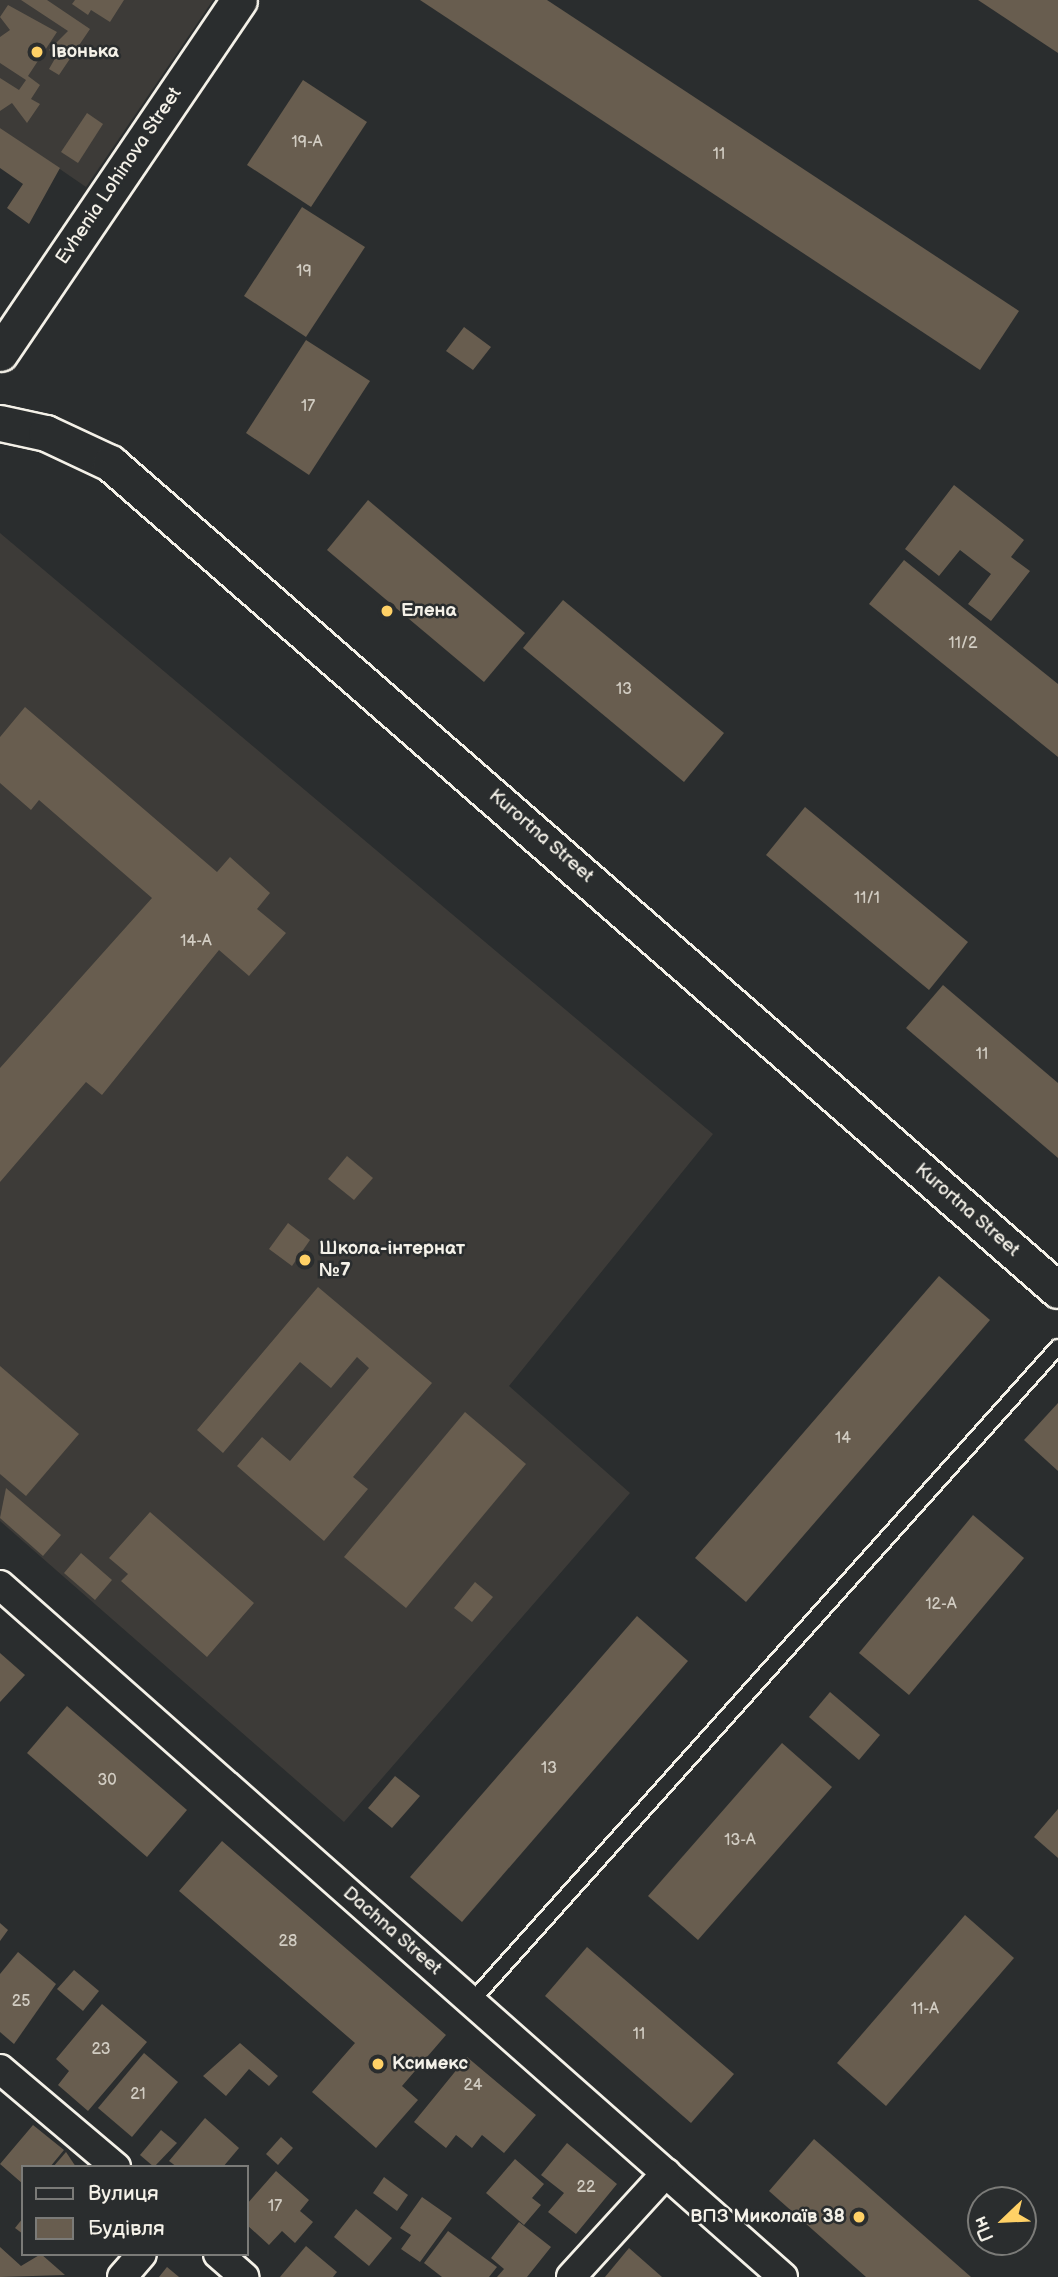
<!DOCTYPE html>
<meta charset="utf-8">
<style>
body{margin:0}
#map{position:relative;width:1058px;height:2277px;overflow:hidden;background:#2a2d2e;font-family:"Balsamiq Sans",sans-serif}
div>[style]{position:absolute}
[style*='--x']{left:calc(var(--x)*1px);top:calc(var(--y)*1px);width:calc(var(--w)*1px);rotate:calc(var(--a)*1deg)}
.built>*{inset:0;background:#3d3b38}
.building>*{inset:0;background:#685d4f}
.roads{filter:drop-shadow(2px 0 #f4f1e8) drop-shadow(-2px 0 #f4f1e8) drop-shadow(0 2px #f4f1e8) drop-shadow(0 -2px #f4f1e8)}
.service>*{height:14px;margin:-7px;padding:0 7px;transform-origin:7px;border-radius:7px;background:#2a2d2e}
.minor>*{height:28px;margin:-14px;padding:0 14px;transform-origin:14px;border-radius:14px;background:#2a2d2e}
.tertiary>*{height:35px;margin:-17.5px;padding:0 17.5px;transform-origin:17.5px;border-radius:17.5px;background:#2a2d2e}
.dots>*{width:19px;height:19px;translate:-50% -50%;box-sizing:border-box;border:4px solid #2a2d2e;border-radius:50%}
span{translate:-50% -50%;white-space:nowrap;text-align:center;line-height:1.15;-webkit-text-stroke:5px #2a2d2e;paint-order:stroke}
.number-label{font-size:16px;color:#d1ccc2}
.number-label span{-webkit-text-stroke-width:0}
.poi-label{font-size:19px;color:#f4f1e8;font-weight:700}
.left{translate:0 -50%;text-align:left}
.right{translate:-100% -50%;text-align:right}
.street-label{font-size:19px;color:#f4f1e8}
.legend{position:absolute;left:21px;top:2165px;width:228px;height:91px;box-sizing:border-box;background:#2a2d2e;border:2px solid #7b7b78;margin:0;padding:9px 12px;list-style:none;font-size:21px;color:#f4f1e8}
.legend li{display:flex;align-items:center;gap:14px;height:35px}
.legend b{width:35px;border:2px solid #7b7b78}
.north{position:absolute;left:967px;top:2186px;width:70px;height:70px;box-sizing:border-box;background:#2a2d2e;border:2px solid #7b7b78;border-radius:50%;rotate:247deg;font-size:19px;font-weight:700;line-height:28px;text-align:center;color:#f4f1e8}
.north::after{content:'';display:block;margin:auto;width:24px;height:32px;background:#ffd166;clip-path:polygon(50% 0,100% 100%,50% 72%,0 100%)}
</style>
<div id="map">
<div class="built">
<div style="clip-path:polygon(0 0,213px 0,86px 187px,0 128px)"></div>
<div style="clip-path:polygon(0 533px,713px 1134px,509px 1386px,630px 1493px,344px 1822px,0 1521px)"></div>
</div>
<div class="building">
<div style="clip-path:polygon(21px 0,47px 0,90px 29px,59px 75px,49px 69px,57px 55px,49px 50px,68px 31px)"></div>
<div style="clip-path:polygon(75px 0,124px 0,110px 22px,91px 10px,88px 15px,72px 4px)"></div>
<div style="clip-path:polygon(420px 0,547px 0,1019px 311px,980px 370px)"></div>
<div style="clip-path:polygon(978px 0,1058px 0,1058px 53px)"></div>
<div style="clip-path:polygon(8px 5px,57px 32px,28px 76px,40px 85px,31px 99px,40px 104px,27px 123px,12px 103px,0 111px,0 78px,19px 90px,26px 80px,0 63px,0 37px,10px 30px,0 17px)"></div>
<div style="clip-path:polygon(303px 80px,367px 122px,311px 207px,247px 165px)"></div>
<div style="clip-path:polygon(87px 113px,103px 124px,78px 163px,61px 152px)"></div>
<div style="clip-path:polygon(0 128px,60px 168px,29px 224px,7px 208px,23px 184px,0 168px)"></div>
<div style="clip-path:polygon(302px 207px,365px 247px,306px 337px,244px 296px)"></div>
<div style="clip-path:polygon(464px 327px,491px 347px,473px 370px,446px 351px)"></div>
<div style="clip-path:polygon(306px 340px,370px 381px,309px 475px,246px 433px)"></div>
<div style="clip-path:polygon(954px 485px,1024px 540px,1011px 557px,1030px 571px,991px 621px,968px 604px,991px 574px,960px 550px,939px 576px,905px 549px)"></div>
<div style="clip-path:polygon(368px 500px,525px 633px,484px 682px,327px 550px)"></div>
<div style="clip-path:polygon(904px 560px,1058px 684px,1058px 757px,869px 604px)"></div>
<div style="clip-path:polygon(563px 600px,724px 733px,684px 782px,523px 648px)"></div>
<div style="clip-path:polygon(25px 707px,217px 872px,230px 857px,270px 893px,257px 909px,286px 933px,249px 976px,219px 950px,102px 1095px,86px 1082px,0 1182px,0 1068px,152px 898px,39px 800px,31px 810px,0 783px,0 737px)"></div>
<div style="clip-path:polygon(805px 807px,968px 942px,929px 990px,766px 855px)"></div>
<div style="clip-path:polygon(943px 985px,1058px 1083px,1058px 1158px,906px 1028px)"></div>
<div style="clip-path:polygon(347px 1156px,373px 1178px,354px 1200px,328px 1179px)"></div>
<div style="clip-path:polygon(288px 1223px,310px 1240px,292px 1266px,269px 1249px)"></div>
<div style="clip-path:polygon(939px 1276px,990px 1320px,746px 1602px,695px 1558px)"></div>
<div style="clip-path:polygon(318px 1287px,432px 1383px,353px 1477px,368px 1489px,324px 1541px,237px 1466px,262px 1437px,290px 1461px,369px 1368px,357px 1357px,331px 1388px,300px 1362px,223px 1453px,197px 1430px)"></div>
<div style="clip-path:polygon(0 1366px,79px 1434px,26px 1496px,0 1474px)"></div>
<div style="clip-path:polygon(1058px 1403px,1058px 1471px,1024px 1440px)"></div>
<div style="clip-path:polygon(465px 1412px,526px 1464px,406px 1608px,344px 1557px)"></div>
<div style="clip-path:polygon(6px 1488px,61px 1535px,43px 1556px,0 1518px)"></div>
<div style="clip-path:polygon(150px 1512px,254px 1603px,207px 1657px,121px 1581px,128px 1574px,109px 1558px)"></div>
<div style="clip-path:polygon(973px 1515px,1024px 1558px,909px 1695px,859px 1653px)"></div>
<div style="clip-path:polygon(81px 1553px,112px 1580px,95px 1600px,64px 1573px)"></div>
<div style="clip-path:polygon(475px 1582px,493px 1597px,472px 1622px,454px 1608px)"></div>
<div style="clip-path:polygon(637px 1616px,688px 1661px,462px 1922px,410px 1877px)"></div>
<div style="clip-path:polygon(0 1653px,25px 1675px,0 1702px)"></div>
<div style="clip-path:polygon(830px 1692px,880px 1735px,859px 1760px,809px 1717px)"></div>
<div style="clip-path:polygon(67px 1706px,187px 1810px,147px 1857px,27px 1753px)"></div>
<div style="clip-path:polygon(782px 1743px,832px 1787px,698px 1940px,648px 1896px)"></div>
<div style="clip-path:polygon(395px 1776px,420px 1796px,392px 1828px,368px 1808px)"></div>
<div style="clip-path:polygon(1058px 1809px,1058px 1858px,1034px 1837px)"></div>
<div style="clip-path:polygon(222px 1841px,446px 2035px,402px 2086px,418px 2100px,376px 2148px,312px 2092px,355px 2043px,179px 1891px)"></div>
<div style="clip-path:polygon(965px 1915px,1014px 1958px,886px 2106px,837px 2063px)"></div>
<div style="clip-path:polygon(0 1923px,8px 1930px,0 1941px)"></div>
<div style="clip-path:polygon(587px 1947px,734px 2074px,691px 2123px,545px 1996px)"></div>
<div style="clip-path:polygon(18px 1952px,56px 1984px,14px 2044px,0 2032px,0 1974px)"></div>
<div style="clip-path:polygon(74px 1970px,99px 1991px,83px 2011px,57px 1989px)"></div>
<div style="clip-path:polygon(102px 2004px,147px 2042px,88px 2111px,58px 2085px,69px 2071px,56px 2059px)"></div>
<div style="clip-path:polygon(240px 2043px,278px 2076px,269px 2086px,249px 2069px,226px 2096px,203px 2076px)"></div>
<div style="clip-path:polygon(144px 2053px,178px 2082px,132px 2137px,98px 2108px)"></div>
<div style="clip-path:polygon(467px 2057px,536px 2115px,504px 2153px,482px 2135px,472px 2148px,456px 2135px,446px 2148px,414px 2122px)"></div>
<div style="clip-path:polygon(205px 2118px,239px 2148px,223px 2167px,177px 2167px,169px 2161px)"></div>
<div style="clip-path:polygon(33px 2125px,64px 2150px,50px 2167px,23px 2167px,23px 2184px,0 2164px)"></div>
<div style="clip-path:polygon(161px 2130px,177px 2143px,154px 2167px,140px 2155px)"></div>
<div style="clip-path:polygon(281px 2137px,293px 2148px,278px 2165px,266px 2154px)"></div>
<div style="clip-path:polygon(814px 2139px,971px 2277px,866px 2277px,769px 2191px)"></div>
<div style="clip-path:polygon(567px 2143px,617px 2184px,576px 2234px,548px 2212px,564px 2193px,541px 2175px)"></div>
<div style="clip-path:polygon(66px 2152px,76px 2167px,53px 2167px)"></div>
<div style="clip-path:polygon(515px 2159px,544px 2184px,532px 2198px,541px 2205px,524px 2225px,486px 2193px)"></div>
<div style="clip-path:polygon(276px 2171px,309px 2200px,300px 2211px,313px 2222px,295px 2243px,282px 2231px,269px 2245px,247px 2225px,247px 2204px)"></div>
<div style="clip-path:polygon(384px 2177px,408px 2195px,397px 2211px,373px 2193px)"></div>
<div style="clip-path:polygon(422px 2197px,452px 2218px,420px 2262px,401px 2249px,411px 2235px,400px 2228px)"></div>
<div style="clip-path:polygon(356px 2209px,392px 2238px,369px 2266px,334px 2237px)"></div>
<div style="clip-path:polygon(23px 2218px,23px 2234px,15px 2228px)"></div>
<div style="clip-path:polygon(519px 2222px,551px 2247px,527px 2277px,497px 2277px,504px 2269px,491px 2258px)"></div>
<div style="clip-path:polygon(448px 2231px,497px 2267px,489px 2277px,442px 2277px,424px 2263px)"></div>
<div style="clip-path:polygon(306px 2246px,337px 2272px,333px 2277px,280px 2277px)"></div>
<div style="clip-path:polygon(0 2247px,21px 2266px,41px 2254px,65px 2275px,0 2277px)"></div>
<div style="clip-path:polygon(629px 2248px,662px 2277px,605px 2277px)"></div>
<div style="clip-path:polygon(167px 2267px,179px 2277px,159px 2277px)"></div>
</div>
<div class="roads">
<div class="service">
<div style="--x:472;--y:2001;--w:878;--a:-48.14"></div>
</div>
<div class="minor">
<div style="--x:0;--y:1585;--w:1045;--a:41.47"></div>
<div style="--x:0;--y:2069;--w:152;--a:40.2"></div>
<div style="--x:218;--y:2254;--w:35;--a:41"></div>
<div style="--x:122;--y:2277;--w:30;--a:-49"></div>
<div style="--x:571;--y:2277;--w:141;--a:-47.6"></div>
</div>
<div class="tertiary">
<div style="--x:0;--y:353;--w:426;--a:-55.9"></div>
<div style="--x:0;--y:423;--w:47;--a:12.3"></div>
<div style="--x:46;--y:433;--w:71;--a:25.1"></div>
<div style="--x:110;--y:463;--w:1258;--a:41.1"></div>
</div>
</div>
<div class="dots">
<div style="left:37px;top:52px;background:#ffd166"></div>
<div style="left:387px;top:611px;background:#ffd166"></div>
<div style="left:305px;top:1260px;background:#ffd166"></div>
<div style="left:378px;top:2064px;background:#ffd166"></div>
<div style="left:859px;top:2217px;background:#ffd166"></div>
</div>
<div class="number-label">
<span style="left:307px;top:143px">19-А</span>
<span style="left:719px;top:155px">11</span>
<span style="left:304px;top:272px">19</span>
<span style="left:308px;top:407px">17</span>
<span style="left:963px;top:644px">11/2</span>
<span style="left:624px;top:690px">13</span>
<span style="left:867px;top:899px">11/1</span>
<span style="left:196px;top:942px">14-А</span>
<span style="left:982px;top:1055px">11</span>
<span style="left:843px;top:1439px">14</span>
<span style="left:941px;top:1605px">12-А</span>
<span style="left:549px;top:1769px">13</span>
<span style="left:107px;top:1781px">30</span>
<span style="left:740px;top:1841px">13-А</span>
<span style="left:288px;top:1942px">28</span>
<span style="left:21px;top:2002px">25</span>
<span style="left:925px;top:2010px">11-А</span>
<span style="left:639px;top:2035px">11</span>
<span style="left:101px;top:2050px">23</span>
<span style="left:473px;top:2086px">24</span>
<span style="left:138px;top:2095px">21</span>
<span style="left:586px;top:2188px">22</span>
<span style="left:275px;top:2207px">17</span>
</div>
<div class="poi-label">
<span class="left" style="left:51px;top:52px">Івонька</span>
<span class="left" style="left:401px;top:611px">Елена</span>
<span class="left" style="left:319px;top:1260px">Школа-інтернат<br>№7</span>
<span class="left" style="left:392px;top:2064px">Ксимекс</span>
<span class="right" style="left:845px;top:2217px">ВПЗ Миколаїв 38</span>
</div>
<div class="street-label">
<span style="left:119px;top:176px;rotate:-56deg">Evhenia Lohinova Street</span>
<span style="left:541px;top:836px;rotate:41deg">Kurortna Street</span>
<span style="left:967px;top:1210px;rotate:41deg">Kurortna Street</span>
<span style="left:392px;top:1931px;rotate:41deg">Dachna Street</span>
</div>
<ul class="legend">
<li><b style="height:9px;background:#2a2d2e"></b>Вулиця</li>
<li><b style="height:19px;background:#685d4f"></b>Будівля</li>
</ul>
<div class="north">Пн</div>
</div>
